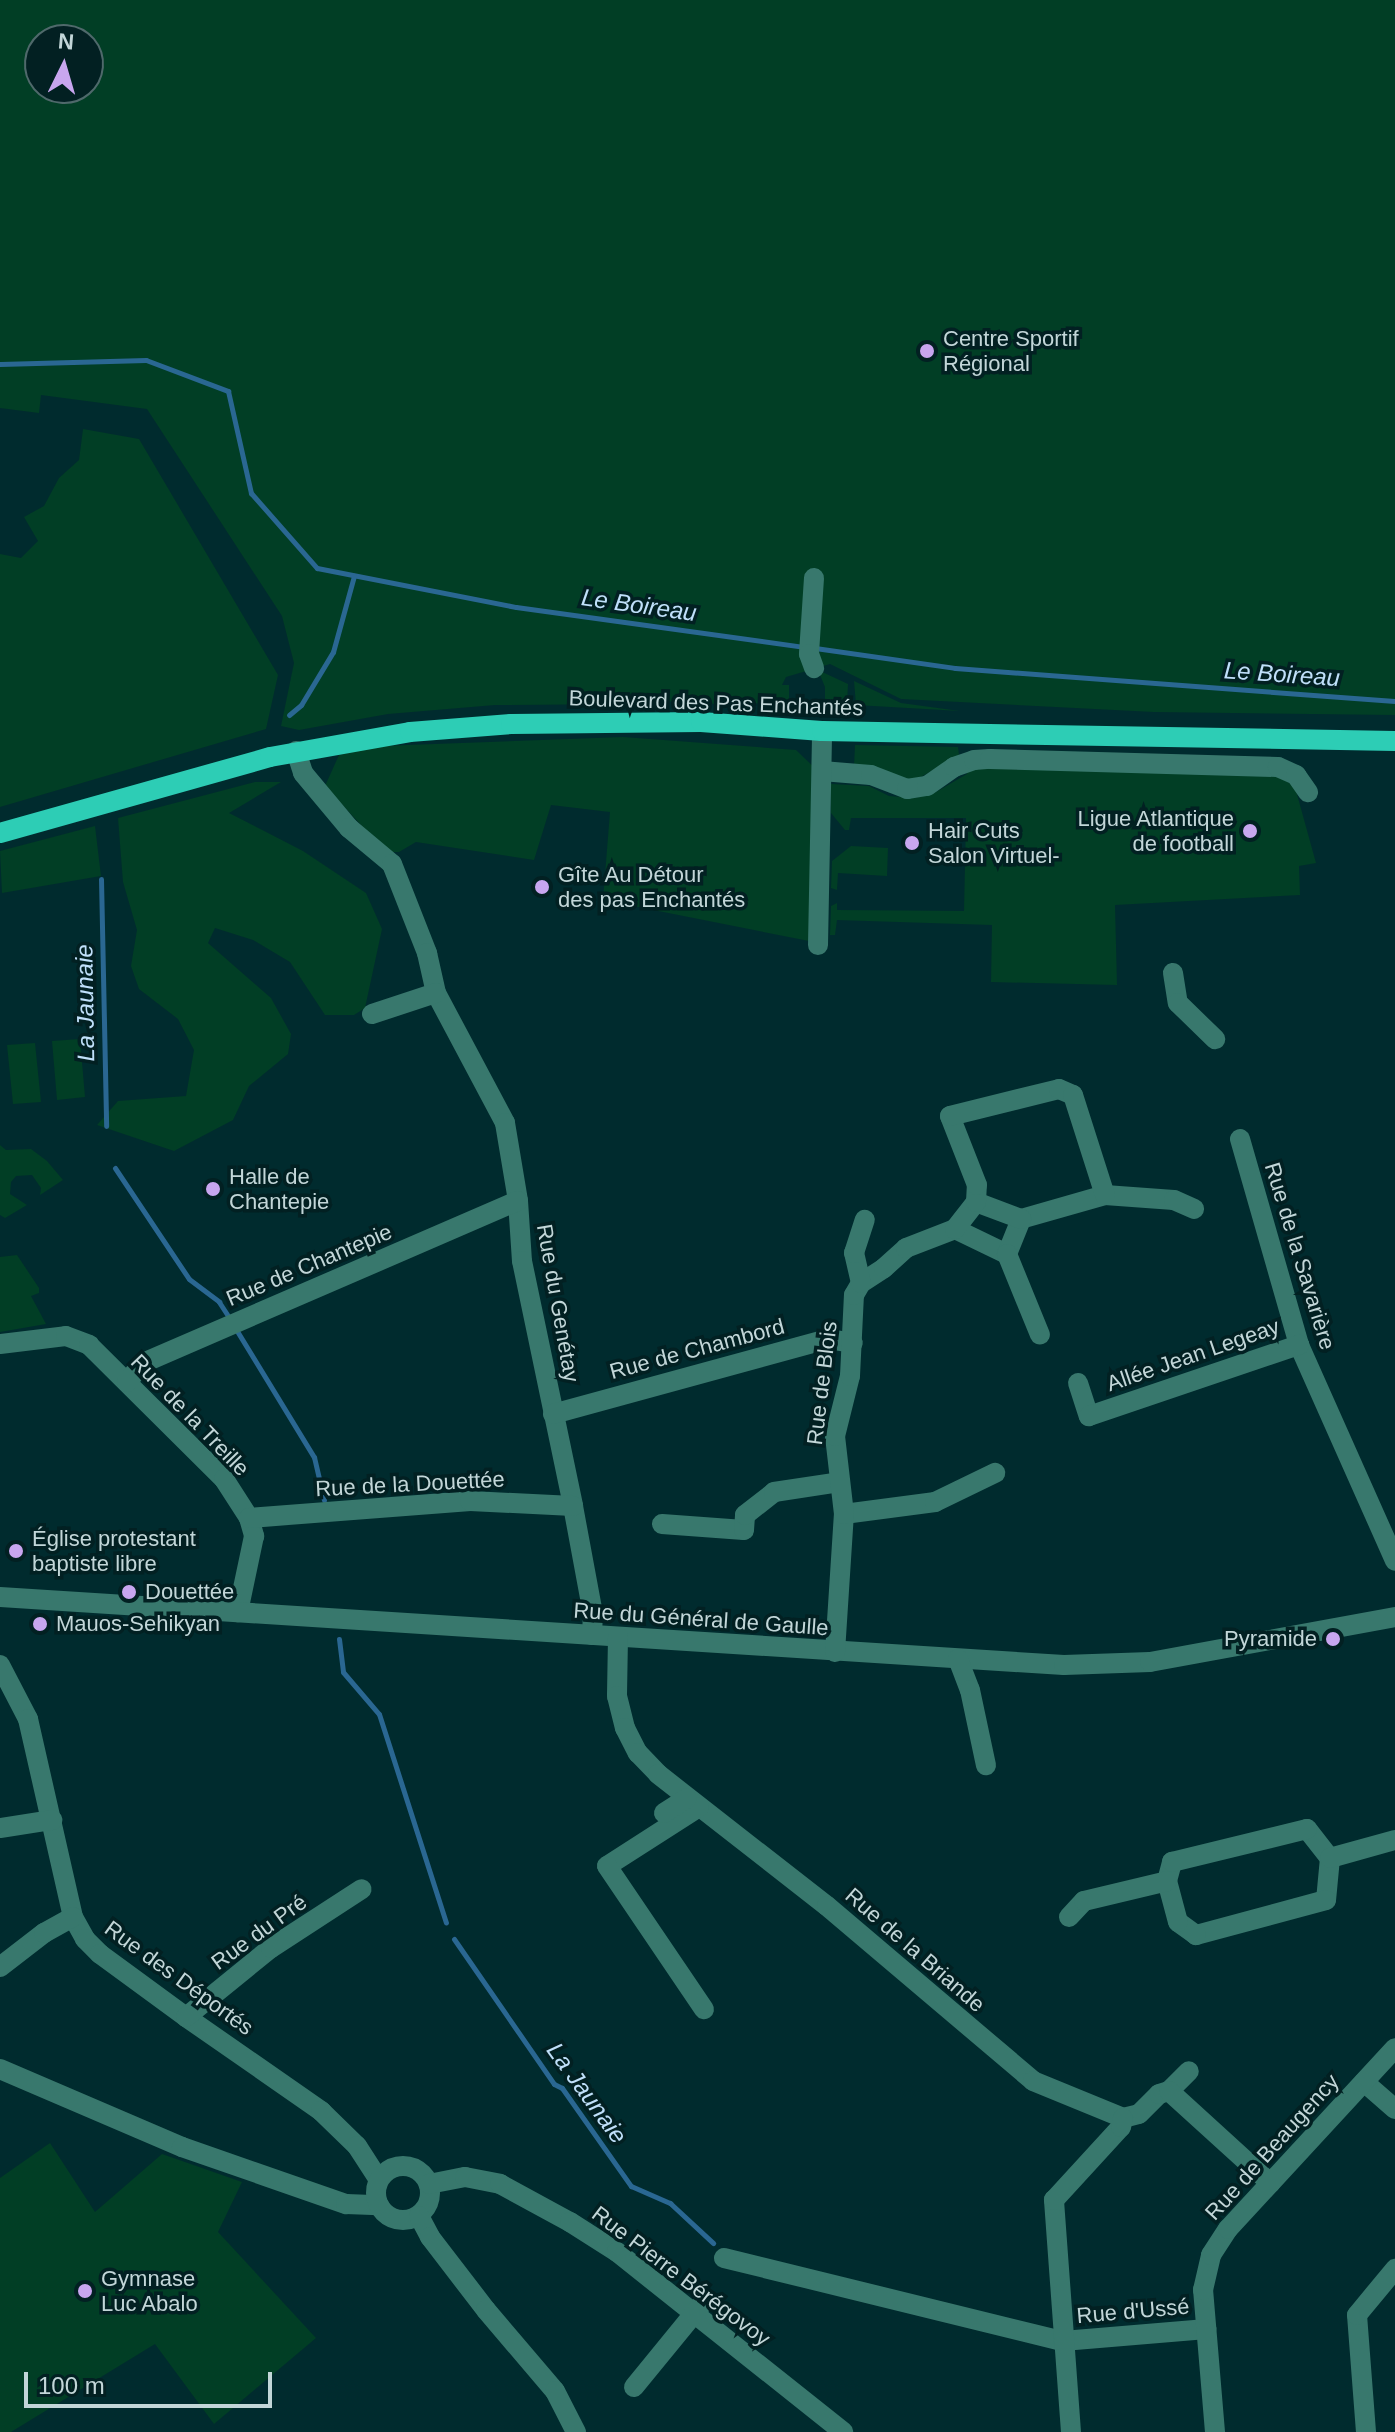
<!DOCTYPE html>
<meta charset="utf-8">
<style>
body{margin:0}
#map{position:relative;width:1395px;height:2432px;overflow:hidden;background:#002b2e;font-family:Helvetica,sans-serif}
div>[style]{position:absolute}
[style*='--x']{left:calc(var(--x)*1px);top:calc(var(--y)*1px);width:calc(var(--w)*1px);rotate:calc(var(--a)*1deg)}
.green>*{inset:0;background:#013e25}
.stream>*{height:5px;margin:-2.5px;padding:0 2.5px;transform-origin:2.5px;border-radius:2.5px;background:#2a6792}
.minor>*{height:20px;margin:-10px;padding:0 10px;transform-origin:10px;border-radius:10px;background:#38786d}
.minor>.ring{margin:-10px;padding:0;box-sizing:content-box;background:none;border:20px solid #38786d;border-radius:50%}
.major>*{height:20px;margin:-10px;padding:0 10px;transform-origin:10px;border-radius:10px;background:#2dcdb5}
.dots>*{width:22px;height:22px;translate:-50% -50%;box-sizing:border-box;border:4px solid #022022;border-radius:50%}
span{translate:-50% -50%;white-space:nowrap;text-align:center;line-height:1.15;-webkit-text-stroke:7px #022022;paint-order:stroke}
.poi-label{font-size:22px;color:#c2d6d8}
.left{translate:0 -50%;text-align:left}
.right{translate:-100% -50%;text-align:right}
.street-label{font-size:22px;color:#c2d6d8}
.water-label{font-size:24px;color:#c0e0fa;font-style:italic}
.north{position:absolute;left:24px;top:24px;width:80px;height:80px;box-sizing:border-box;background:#022022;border:2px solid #4f696b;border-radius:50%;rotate:5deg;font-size:22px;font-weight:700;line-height:32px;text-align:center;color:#c2d6d8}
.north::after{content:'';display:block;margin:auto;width:28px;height:36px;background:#c8a6ef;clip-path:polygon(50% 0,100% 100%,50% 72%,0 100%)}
.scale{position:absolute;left:24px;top:2372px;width:248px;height:36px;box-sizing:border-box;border:4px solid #c2d6d8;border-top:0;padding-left:10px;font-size:24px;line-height:28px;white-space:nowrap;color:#c2d6d8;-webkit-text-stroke:6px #022022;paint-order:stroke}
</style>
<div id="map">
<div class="green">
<div style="clip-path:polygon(evenodd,0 0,1395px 0,1395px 715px,1154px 712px,901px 699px,830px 664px,786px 677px,782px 685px,789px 685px,789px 703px,707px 704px,710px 699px,630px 704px,495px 705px,388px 714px,299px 730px,281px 726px,294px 663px,282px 616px,147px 409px,41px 395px,39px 413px,0 408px,0 0,40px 40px,88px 40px,88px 88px,40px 88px,40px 40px)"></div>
<div style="clip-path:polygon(83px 429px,139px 439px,278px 675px,266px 729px,0 807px,0 554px,21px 558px,38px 541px,24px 517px,44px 506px,59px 478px,79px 460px)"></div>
<div style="clip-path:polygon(818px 670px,848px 684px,847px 705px,825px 704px,825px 687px)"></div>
<div style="clip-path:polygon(854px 681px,901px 703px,960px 711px,856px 705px)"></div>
<div style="clip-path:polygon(623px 737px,796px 750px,817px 770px,809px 941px,603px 900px,610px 812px,551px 805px,534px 860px,416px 842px,399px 852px,386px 852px,325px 786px,339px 755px,380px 746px)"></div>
<div style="clip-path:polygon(855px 745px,958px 747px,959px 755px,914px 781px,854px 767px)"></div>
<div style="clip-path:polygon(967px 768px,1279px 776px,1295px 787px,1316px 863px,1299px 866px,1300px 895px,1115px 905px,1117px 985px,991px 982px,992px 925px,837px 920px,835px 935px,830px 935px,831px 906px,837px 903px,837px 910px,964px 911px,966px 818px,851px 818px,849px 830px,845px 830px,831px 813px,831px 784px,869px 786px,889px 796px,915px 798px,936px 792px,967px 774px)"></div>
<div style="clip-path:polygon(255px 782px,281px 782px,229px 813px,303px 851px,366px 893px,382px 929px,365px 1008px,354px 1015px,325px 1015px,290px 962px,253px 940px,215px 928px,208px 943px,271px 998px,291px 1034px,288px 1054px,249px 1086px,233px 1120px,174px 1151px,97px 1125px,118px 1101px,186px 1096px,194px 1050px,178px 1019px,139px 989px,131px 966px,137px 930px,123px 882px,118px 818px)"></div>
<div style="clip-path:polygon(95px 826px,101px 876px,2px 893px,0 851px)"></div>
<div style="clip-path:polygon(851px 846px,888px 848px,887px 876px,838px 873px,837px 890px,831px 888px,832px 861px)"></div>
<div style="clip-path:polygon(80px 1039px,85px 1097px,57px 1100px,52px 1041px)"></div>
<div style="clip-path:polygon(35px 1043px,41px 1102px,13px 1104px,7px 1045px)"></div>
<div style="clip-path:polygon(0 1145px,6px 1150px,31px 1149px,47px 1161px,63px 1180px,40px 1195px,41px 1188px,32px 1175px,16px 1176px,11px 1182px,10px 1194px,27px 1205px,5px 1218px,0 1215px)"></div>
<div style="clip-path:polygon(17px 1255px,39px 1288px,39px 1293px,31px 1296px,46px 1324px,0 1332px,0 1257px)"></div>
<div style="clip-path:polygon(50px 2143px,95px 2212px,162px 2154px,242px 2182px,218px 2232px,316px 2338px,214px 2424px,155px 2344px,11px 2432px,0 2432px,0 2178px)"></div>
</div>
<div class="stream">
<div style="--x:0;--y:364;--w:146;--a:-1.6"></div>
<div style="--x:146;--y:360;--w:88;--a:20.7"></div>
<div style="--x:228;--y:391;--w:105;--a:77.3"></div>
<div style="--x:251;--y:493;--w:100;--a:48.7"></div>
<div style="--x:317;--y:568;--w:203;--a:11.1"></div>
<div style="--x:516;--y:607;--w:292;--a:7.9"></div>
<div style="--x:815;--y:648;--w:141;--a:8.1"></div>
<div style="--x:955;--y:668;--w:441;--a:4.3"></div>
<div style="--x:289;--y:715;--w:16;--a:-40"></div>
<div style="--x:301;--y:705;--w:62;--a:-58.9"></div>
<div style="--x:333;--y:652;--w:79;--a:-74.6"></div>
<div style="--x:101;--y:879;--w:247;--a:88.8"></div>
<div style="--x:115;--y:1168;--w:133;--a:56.3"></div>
<div style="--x:189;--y:1279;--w:38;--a:37"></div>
<div style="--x:219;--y:1302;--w:17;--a:57"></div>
<div style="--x:237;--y:1331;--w:148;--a:58.6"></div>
<div style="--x:314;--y:1457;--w:44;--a:76.9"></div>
<div style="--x:339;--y:1639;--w:33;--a:83"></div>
<div style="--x:343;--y:1672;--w:55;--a:49.4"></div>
<div style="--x:379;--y:1714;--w:219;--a:72.2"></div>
<div style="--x:454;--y:1939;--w:176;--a:55.4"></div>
<div style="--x:554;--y:2084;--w:9;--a:27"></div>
<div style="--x:562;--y:2088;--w:120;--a:54.9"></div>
<div style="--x:631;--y:2186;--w:43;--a:23.6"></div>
<div style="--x:670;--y:2203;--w:59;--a:42.9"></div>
</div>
<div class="minor">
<div style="--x:814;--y:578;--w:76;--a:93.8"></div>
<div style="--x:809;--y:654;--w:15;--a:70"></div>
<div style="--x:296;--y:751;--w:23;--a:72"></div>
<div style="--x:303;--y:773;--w:72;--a:50.1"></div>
<div style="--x:349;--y:828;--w:56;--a:39.9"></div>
<div style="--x:392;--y:864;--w:96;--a:68.5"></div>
<div style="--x:427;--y:953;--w:41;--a:77.3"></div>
<div style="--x:436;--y:993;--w:147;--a:62"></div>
<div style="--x:505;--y:1123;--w:79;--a:80.5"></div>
<div style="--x:518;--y:1201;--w:60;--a:86.2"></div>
<div style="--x:522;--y:1261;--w:250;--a:78.2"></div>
<div style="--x:573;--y:1506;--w:110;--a:79.5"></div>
<div style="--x:593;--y:1614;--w:21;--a:93"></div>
<div style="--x:822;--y:771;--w:49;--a:4.7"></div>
<div style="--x:871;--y:775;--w:39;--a:21"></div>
<div style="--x:907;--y:789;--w:20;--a:-9"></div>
<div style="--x:927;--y:786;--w:33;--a:-35"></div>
<div style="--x:954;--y:767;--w:21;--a:-19"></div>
<div style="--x:974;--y:760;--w:16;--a:-4"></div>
<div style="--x:990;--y:759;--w:288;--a:1.6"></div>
<div style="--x:1278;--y:767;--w:20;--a:24"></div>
<div style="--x:1296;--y:775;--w:21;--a:55"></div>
<div style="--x:818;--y:945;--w:214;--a:-88.9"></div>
<div style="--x:1173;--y:973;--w:30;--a:81"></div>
<div style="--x:1178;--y:1003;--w:52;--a:44.2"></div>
<div style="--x:372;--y:1014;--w:67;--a:-18.2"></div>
<div style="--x:1240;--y:1139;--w:214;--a:74"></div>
<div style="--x:1299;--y:1345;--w:236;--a:66"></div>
<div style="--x:1021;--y:1219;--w:87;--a:-15.9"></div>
<div style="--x:1105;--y:1195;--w:69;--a:4.1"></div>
<div style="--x:1174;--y:1200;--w:22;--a:24"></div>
<div style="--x:955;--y:1229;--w:58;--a:25.7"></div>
<div style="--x:1007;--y:1254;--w:38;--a:-68"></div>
<div style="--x:1021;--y:1219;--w:48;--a:-159.3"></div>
<div style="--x:1007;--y:1254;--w:87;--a:67.8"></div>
<div style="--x:861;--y:1283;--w:27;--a:-33"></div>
<div style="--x:884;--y:1268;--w:30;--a:-42"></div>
<div style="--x:906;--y:1248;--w:53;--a:-21.2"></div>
<div style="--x:955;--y:1229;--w:34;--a:-52"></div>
<div style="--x:976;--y:1202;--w:17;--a:-87"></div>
<div style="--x:977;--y:1185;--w:74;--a:-111.4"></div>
<div style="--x:950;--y:1116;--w:112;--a:-13.9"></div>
<div style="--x:1059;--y:1089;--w:15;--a:23"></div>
<div style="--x:1073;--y:1095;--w:105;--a:72.3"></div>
<div style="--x:0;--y:1344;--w:66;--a:-6.9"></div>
<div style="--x:66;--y:1336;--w:25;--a:21"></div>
<div style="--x:89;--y:1345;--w:190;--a:44.8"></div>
<div style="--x:224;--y:1479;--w:46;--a:57.3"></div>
<div style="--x:249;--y:1518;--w:19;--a:74"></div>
<div style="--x:254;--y:1536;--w:78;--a:101.9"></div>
<div style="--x:127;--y:1382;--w:25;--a:-50"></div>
<div style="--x:143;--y:1363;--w:408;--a:-23.4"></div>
<div style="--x:1078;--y:1383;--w:35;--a:72"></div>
<div style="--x:1089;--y:1416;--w:222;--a:-18.7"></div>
<div style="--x:553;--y:1414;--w:285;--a:-15.3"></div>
<div style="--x:828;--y:1339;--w:25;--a:9"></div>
<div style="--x:844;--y:1514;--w:92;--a:-7.5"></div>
<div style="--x:935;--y:1502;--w:67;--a:-25.8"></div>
<div style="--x:249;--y:1518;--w:222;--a:-4.4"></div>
<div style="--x:470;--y:1501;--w:103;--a:2.8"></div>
<div style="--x:662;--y:1524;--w:82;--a:4.2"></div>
<div style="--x:744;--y:1530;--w:15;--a:-86"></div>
<div style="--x:745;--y:1515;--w:37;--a:-38"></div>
<div style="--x:774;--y:1492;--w:66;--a:-8.7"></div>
<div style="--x:0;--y:1597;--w:1066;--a:3.66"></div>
<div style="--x:1064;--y:1665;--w:86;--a:-2"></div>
<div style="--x:1150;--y:1662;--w:249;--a:-10.4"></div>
<div style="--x:618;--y:1637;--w:59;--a:91"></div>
<div style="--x:617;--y:1696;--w:33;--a:76"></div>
<div style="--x:625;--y:1728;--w:28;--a:63"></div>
<div style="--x:638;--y:1753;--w:29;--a:46"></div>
<div style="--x:658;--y:1774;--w:214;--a:38"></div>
<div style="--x:827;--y:1906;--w:270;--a:40.3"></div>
<div style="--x:1033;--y:2081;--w:97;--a:22.3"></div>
<div style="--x:835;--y:1652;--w:138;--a:-86.3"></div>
<div style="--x:844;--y:1514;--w:79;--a:-96.6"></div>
<div style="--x:835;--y:1436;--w:62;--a:-76"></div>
<div style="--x:850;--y:1376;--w:81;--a:-87.2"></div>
<div style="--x:854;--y:1295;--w:14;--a:-60"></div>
<div style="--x:861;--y:1283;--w:31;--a:-103"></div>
<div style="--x:854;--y:1253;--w:35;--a:-72"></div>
<div style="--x:958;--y:1659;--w:33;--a:69"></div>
<div style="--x:970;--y:1690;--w:77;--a:78"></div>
<div style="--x:0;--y:1665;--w:61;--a:62.6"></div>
<div style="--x:28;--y:1719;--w:203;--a:77.2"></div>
<div style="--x:73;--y:1917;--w:25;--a:61"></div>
<div style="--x:85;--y:1939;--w:21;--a:45"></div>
<div style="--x:100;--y:1954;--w:107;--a:36.2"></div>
<div style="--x:186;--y:2017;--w:165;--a:34.8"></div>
<div style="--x:321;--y:2111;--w:50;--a:44.2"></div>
<div style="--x:357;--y:2146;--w:40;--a:57.1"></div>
<div style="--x:699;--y:1807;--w:109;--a:147.3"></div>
<div style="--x:607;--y:1866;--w:173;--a:55.9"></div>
<div style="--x:664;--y:1813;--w:27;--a:-33"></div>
<div style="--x:0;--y:1828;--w:53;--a:-8.7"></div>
<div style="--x:1307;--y:1829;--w:37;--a:52"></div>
<div style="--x:1330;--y:1858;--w:42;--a:95.4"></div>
<div style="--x:1326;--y:1900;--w:135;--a:164.9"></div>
<div style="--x:1196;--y:1935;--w:22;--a:-144"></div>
<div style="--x:1178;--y:1922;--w:42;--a:-105"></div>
<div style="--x:1167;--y:1881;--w:20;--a:-75"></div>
<div style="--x:1172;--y:1862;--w:139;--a:-13.7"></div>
<div style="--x:1330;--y:1858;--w:67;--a:-15.5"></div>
<div style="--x:1069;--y:1917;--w:22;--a:-47"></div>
<div style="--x:1084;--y:1901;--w:85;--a:-13.5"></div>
<div style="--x:0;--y:1967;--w:56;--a:-37.7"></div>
<div style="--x:44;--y:1933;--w:33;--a:-29"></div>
<div style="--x:186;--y:2017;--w:109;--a:-39.1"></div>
<div style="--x:271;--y:1948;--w:108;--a:-33"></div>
<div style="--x:0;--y:2069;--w:198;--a:23.2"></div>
<div style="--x:182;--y:2147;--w:174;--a:19.2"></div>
<div style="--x:346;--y:2204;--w:33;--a:2"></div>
<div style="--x:1364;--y:2082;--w:41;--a:41.1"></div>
<div style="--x:1169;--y:2091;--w:28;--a:-45"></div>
<div style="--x:1123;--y:2118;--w:16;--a:-14"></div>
<div style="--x:1139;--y:2114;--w:28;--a:-45"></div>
<div style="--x:1159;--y:2094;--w:10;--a:-17"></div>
<div style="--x:1169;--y:2091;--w:137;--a:42.3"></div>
<div class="ring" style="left:376px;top:2166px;width:34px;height:34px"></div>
<div style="--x:429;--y:2184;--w:37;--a:-11"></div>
<div style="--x:465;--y:2177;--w:36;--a:11"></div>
<div style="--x:500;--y:2184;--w:80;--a:28.5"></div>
<div style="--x:570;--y:2222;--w:56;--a:32.6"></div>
<div style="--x:617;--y:2252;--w:289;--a:38.5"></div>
<div style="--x:419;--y:2216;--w:24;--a:62"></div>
<div style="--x:430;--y:2237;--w:92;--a:52.5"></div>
<div style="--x:486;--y:2310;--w:106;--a:49.6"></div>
<div style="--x:555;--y:2391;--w:46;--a:62.9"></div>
<div style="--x:724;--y:2258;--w:349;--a:13.8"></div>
<div style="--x:1063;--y:2341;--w:144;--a:-4.8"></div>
<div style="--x:634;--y:2387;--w:107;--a:-50.7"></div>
<div style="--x:1071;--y:2432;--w:233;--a:-94.2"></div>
<div style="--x:1054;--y:2200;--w:99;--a:-47.5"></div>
<div style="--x:1121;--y:2127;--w:9;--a:-77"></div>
<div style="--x:1215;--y:2432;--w:143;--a:-94.8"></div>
<div style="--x:1203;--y:2290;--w:36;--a:-77"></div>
<div style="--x:1211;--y:2255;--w:31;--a:-57"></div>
<div style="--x:1228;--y:2229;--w:246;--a:-47.3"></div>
<div style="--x:1366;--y:2432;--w:117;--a:-94.4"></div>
<div style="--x:1357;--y:2315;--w:60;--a:-50.4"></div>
</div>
<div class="major">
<div style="--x:0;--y:833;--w:280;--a:-15.7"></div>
<div style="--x:270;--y:757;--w:142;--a:-10.1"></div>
<div style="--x:410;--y:732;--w:101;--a:-4.5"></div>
<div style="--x:511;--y:724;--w:190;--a:-0.6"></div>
<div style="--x:701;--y:722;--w:121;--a:4.3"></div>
<div style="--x:822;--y:731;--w:573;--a:1"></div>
</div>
<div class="dots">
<div style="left:927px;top:351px;background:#c8a6ef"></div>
<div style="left:1250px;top:831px;background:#c8a6ef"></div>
<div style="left:912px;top:843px;background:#c8a6ef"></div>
<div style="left:542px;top:887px;background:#c8a6ef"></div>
<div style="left:213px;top:1189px;background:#c8a6ef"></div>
<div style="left:16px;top:1551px;background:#c8a6ef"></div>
<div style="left:129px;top:1592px;background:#c8a6ef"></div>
<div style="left:40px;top:1624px;background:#c8a6ef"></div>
<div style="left:1333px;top:1639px;background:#c8a6ef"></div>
<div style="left:85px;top:2291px;background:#c8a6ef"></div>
</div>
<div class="poi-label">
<span class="left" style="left:943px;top:351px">Centre Sportif<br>Régional</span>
<span class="right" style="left:1234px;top:831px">Ligue Atlantique<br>de football</span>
<span class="left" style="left:928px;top:843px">Hair Cuts<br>Salon Virtuel-</span>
<span class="left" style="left:558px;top:887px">Gîte Au Détour<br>des pas Enchantés</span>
<span class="left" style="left:229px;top:1189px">Halle de<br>Chantepie</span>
<span class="left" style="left:32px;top:1551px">Église protestant<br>baptiste libre</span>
<span class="left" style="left:145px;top:1592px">Douettée</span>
<span class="left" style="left:56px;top:1624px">Mauos-Sehikyan</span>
<span class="right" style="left:1317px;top:1639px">Pyramide</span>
<span class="left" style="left:101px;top:2291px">Gymnase<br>Luc Abalo</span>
</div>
<div class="street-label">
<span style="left:716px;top:703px;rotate:2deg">Boulevard des Pas Enchantés</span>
<span style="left:1300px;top:1256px;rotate:73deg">Rue de la Savarière</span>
<span style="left:309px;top:1265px;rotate:-23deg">Rue de Chantepie</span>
<span style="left:558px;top:1303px;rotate:80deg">Rue du Genétay</span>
<span style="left:697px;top:1349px;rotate:-15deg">Rue de Chambord</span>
<span style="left:1193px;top:1355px;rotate:-19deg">Allée Jean Legeay</span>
<span style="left:822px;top:1383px;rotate:-83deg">Rue de Blois</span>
<span style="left:190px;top:1415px;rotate:46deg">Rue de la Treille</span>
<span style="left:410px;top:1484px;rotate:-3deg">Rue de la Douettée</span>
<span style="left:701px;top:1619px;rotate:4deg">Rue du Général de Gaulle</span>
<span style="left:259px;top:1932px;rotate:-36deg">Rue du Pré</span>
<span style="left:915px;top:1950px;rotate:41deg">Rue de la Briande</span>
<span style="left:179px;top:1978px;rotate:36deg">Rue des Déportés</span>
<span style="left:1272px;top:2147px;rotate:-48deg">Rue de Beaugency</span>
<span style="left:681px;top:2276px;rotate:37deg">Rue Pierre Bérégovoy</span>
<span style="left:1133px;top:2311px;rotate:-5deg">Rue d'Ussé</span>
</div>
<div class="water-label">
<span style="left:639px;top:605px;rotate:8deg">Le Boireau</span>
<span style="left:1282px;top:674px;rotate:4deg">Le Boireau</span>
<span style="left:85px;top:1003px;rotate:-91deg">La Jaunaie</span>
<span style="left:587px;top:2093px;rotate:54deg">La Jaunaie</span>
</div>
<div class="north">N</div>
<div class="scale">100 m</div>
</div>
